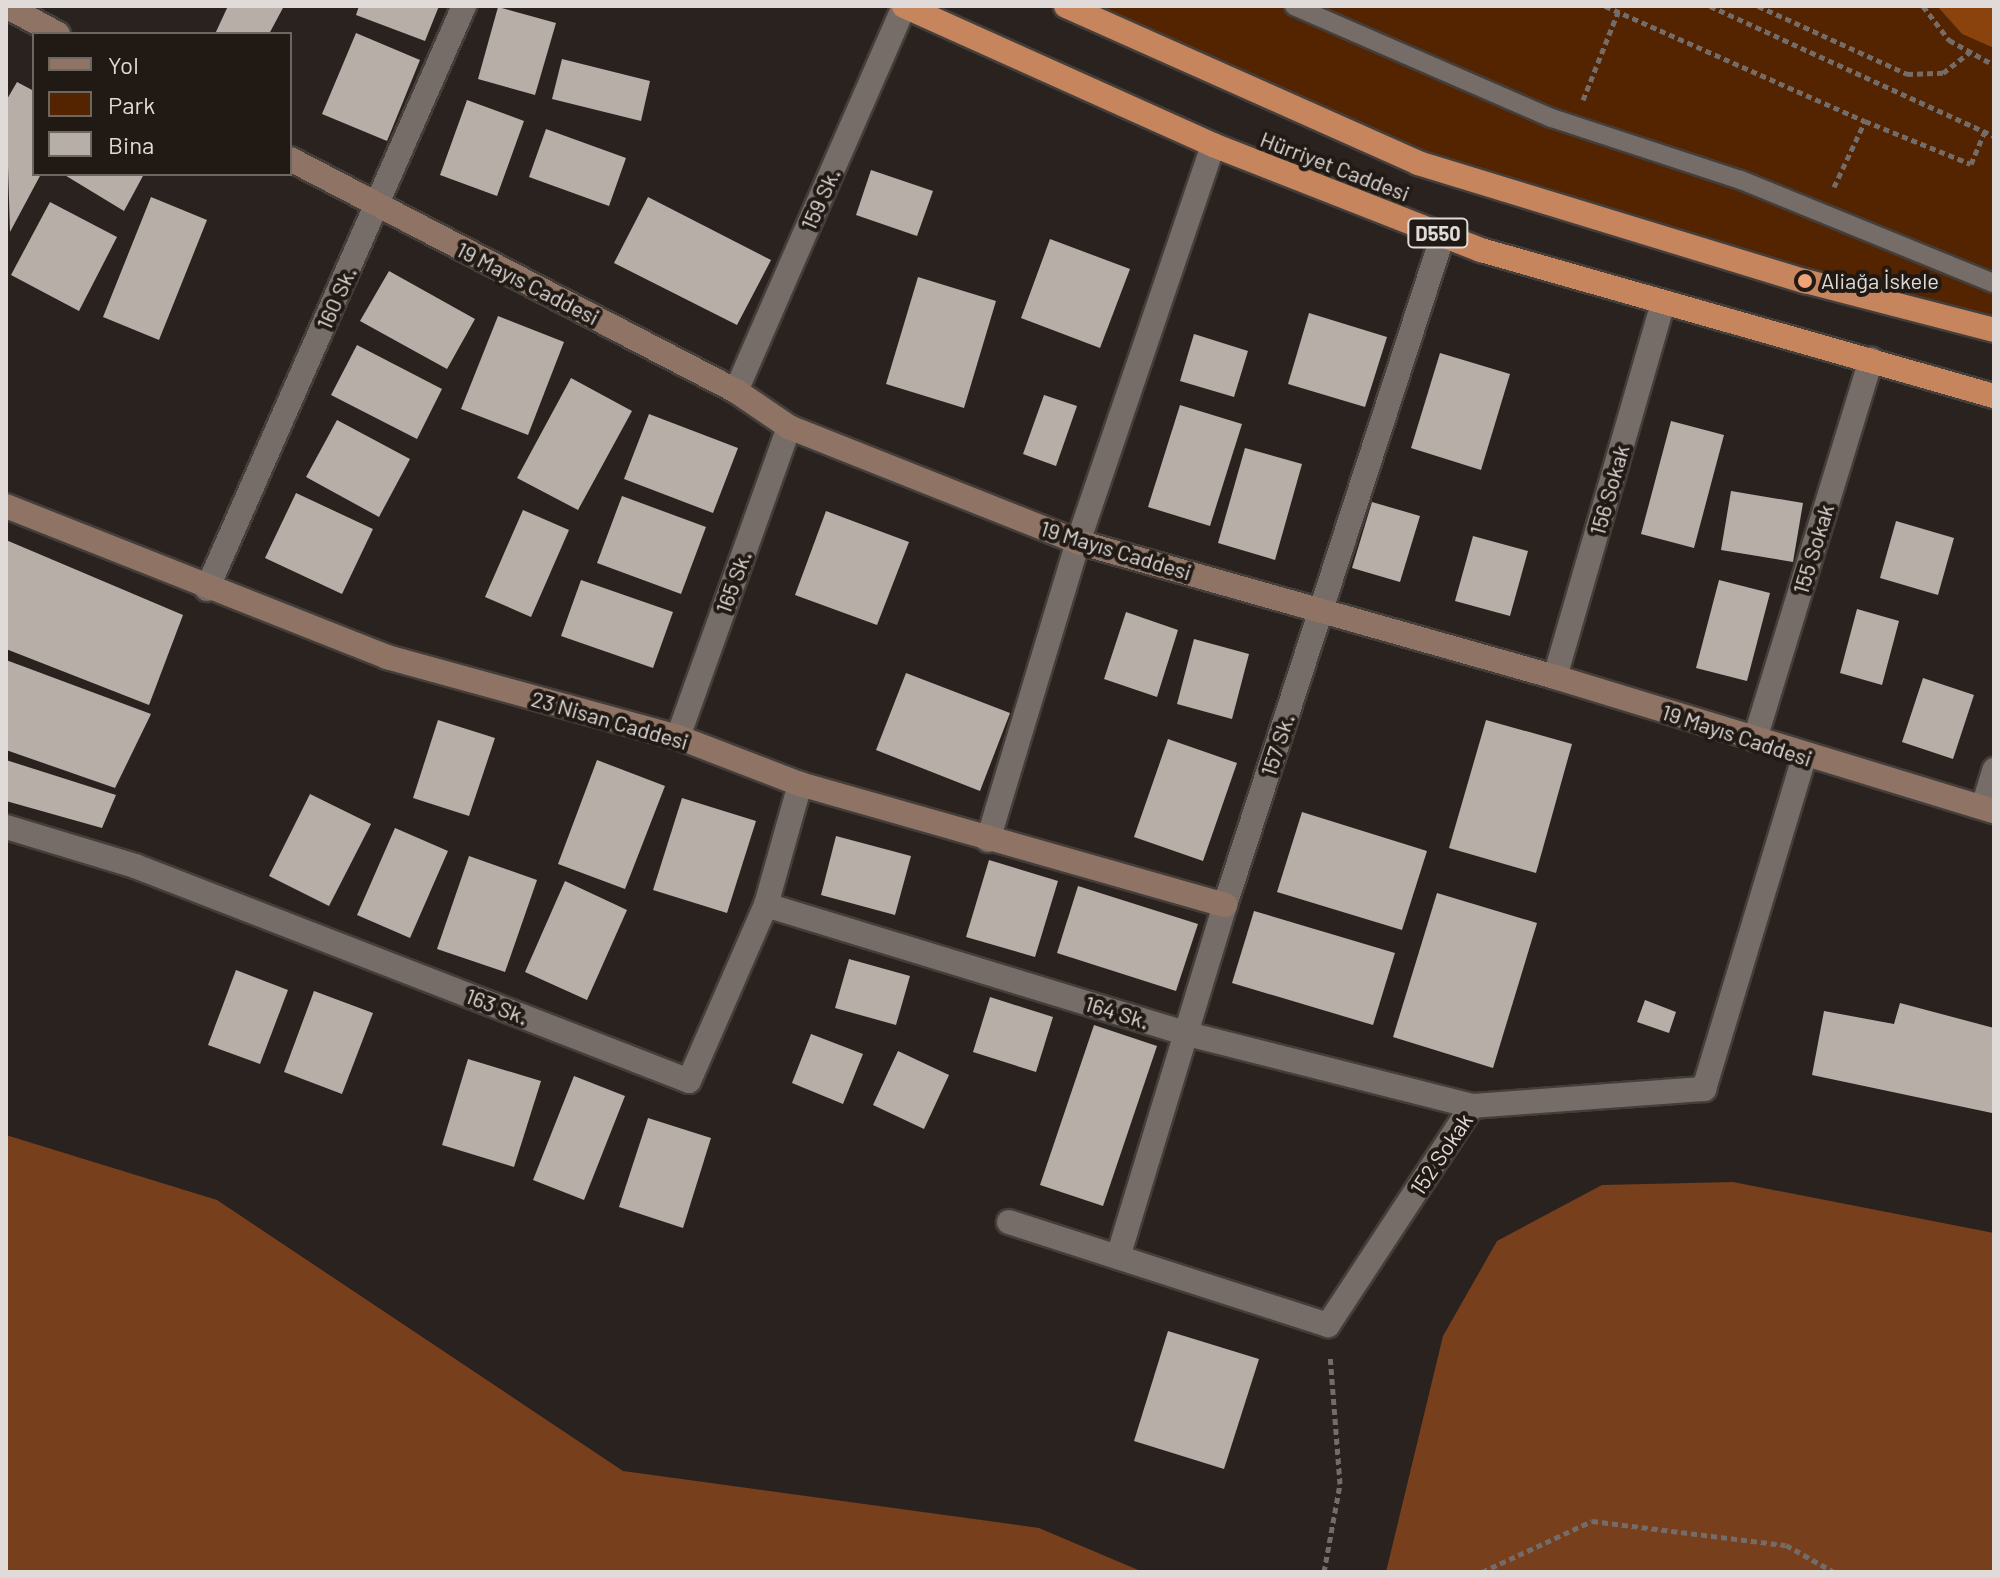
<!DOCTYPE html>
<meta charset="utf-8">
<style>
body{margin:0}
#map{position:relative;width:2000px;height:1578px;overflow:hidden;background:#2a221e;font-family:Barlow,sans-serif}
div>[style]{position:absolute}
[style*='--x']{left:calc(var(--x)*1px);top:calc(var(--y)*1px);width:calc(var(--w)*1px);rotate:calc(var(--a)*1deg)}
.green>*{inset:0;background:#542300}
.forest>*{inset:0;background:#773f1b}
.water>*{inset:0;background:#8a430c}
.building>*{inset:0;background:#b8aea8}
.path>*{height:5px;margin-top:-2.5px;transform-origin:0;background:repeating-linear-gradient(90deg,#736c68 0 6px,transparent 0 10px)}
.roads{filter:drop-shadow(2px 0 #443e3a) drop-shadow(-2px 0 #443e3a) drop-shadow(0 2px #443e3a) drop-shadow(0 -2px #443e3a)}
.lane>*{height:18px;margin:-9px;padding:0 9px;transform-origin:9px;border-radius:9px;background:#776d68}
.street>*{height:24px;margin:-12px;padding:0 12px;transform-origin:12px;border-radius:12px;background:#776d68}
.secondary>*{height:24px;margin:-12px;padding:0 12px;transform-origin:12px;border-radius:12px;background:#8f7465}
.highway>*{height:24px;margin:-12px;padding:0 12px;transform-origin:12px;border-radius:12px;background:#c7855e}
.dots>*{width:22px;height:22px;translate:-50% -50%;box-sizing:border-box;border:4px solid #201914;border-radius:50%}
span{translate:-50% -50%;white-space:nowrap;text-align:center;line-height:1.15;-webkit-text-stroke:8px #201914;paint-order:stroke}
.shield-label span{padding:2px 6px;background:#201914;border:2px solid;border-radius:6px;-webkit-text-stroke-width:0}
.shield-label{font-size:20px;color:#e0dbd8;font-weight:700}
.street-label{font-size:22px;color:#e0dbd8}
.poi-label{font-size:22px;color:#e0dbd8}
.left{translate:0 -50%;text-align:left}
.frame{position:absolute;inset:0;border:8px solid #e0dbd8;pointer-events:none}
.legend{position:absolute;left:32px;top:32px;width:260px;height:144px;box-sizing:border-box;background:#201914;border:2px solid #6d6762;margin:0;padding:10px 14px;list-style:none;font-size:24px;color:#e0dbd8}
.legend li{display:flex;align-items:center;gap:16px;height:40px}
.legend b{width:40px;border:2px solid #6d6762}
</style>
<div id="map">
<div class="green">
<div style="clip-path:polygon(1066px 6px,1937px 6px,1962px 34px,1994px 48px,1994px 330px,1418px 163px)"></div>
</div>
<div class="forest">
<div style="clip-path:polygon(6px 1135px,217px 1200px,623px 1471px,1039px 1528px,1143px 1572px,6px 1572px)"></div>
<div style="clip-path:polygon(1733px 1182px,1994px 1233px,1994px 1572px,1386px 1572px,1443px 1336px,1497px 1241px,1602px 1185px)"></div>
</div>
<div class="water">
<div style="clip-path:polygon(1937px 6px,1994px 6px,1994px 48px,1962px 34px)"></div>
</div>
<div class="building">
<div style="clip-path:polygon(228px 6px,284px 6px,269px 34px,215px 34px)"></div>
<div style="clip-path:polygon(359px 6px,439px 6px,425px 41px,356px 15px)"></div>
<div style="clip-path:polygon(498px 7px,556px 23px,535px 95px,478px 79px)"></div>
<div style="clip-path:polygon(356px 33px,420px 60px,387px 141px,322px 114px)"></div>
<div style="clip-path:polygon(562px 59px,650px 81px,641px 121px,552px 99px)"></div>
<div style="clip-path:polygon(17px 82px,34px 91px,34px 174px,41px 174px,10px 232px,6px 101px)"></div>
<div style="clip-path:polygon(467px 100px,524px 121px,497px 196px,440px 175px)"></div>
<div style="clip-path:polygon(546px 129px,626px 158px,609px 206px,529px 177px)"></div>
<div style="clip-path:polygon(871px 170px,933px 191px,917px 236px,856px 215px)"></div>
<div style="clip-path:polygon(63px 174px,144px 174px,124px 211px)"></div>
<div style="clip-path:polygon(151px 197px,207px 220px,159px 340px,103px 317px)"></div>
<div style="clip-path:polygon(648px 197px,771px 260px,737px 325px,614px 263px)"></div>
<div style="clip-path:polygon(50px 202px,117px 237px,79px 311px,11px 275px)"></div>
<div style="clip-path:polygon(1050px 239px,1130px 269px,1100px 348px,1021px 318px)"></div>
<div style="clip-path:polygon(389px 271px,475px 319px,447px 369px,360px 321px)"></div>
<div style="clip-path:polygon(918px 277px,996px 301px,964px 408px,886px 384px)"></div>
<div style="clip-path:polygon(1309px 313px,1387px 337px,1365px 407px,1288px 384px)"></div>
<div style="clip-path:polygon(498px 316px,564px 342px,528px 435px,461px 409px)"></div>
<div style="clip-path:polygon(1194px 334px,1248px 351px,1234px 397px,1180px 381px)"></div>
<div style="clip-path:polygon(357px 345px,442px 389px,417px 439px,331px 395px)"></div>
<div style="clip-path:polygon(1440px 353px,1510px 374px,1481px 470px,1411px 448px)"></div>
<div style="clip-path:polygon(571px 378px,632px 411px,578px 510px,517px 478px)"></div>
<div style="clip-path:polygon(1044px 395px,1077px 406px,1056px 466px,1023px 454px)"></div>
<div style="clip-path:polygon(1180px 405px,1242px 424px,1210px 526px,1148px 507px)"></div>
<div style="clip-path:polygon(649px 414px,738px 448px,713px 513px,624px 479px)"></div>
<div style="clip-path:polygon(337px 420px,410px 459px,379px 517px,306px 477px)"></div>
<div style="clip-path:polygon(1671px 421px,1724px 435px,1694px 548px,1641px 534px)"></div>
<div style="clip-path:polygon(1245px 448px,1302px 464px,1275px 560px,1218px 543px)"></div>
<div style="clip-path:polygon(1731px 491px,1803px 503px,1793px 562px,1721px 550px)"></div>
<div style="clip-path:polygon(296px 493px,373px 529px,342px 594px,265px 558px)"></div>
<div style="clip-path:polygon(622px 496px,706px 527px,681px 594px,597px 563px)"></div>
<div style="clip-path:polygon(1372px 502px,1420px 516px,1400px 582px,1352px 568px)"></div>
<div style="clip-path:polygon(523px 510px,569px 530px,531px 617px,485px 597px)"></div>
<div style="clip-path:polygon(826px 511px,909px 542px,877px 625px,795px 595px)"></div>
<div style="clip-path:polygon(1896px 521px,1954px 538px,1938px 595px,1880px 578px)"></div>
<div style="clip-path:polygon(1473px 536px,1528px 551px,1510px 616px,1455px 601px)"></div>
<div style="clip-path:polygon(6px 540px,183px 615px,149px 705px,6px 649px)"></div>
<div style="clip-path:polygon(581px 580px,673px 612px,653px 668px,561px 636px)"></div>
<div style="clip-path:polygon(1719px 580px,1770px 593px,1747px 681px,1696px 668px)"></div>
<div style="clip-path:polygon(1857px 609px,1899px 621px,1882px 685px,1840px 673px)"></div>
<div style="clip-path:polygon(1126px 612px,1178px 630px,1157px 697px,1104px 679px)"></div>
<div style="clip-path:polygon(1194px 639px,1249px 654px,1232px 719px,1177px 704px)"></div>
<div style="clip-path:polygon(6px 660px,151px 714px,115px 788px,6px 750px)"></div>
<div style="clip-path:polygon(906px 673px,1010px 713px,980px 791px,876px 750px)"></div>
<div style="clip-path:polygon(1923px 678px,1974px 695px,1953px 759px,1902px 742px)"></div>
<div style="clip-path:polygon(438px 720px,495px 738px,469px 816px,413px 798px)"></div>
<div style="clip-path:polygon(1486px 720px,1572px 744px,1536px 873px,1449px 848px)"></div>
<div style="clip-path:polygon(1168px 739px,1237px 763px,1203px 861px,1134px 837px)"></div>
<div style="clip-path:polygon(6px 760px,116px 795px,102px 828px,6px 801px)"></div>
<div style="clip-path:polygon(597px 760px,665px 786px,625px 889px,558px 864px)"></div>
<div style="clip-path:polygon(310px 794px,371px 824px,329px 906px,269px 876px)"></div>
<div style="clip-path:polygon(682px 798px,756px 821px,727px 913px,653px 890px)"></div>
<div style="clip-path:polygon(1302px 812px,1427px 851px,1402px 930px,1277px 892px)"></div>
<div style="clip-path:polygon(395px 828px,448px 851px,410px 938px,357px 915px)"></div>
<div style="clip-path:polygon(836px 836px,911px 856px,895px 915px,821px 895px)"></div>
<div style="clip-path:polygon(469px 856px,537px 880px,505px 972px,437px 949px)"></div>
<div style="clip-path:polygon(989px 860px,1058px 881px,1035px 957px,966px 937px)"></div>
<div style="clip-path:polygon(565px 881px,627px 910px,587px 1000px,525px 972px)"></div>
<div style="clip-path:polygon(1078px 886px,1198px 924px,1176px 991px,1057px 953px)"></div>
<div style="clip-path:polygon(1437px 893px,1537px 923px,1493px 1068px,1393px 1037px)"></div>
<div style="clip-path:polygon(1254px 911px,1395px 953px,1373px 1025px,1232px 983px)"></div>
<div style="clip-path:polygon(849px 959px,910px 976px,896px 1025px,835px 1008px)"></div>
<div style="clip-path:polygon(236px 970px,288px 990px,260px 1064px,208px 1045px)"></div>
<div style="clip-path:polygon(314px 991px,373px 1013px,342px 1094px,284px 1072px)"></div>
<div style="clip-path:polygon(990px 997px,1053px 1017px,1036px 1072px,973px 1052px)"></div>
<div style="clip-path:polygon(1645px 1000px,1676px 1012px,1669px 1033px,1637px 1022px)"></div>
<div style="clip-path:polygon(1900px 1003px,1994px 1028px,1992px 1113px,1812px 1075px,1824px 1011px,1894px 1024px)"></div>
<div style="clip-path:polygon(1094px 1025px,1157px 1046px,1103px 1206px,1040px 1185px)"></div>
<div style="clip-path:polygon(811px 1034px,863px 1054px,843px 1104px,792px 1083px)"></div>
<div style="clip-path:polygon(898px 1051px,949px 1075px,924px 1129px,873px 1105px)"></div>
<div style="clip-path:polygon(468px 1059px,541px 1081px,514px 1167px,442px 1145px)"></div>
<div style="clip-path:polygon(574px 1076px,625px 1096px,584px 1200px,533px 1180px)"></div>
<div style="clip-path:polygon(648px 1118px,711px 1138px,683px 1228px,619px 1207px)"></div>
<div style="clip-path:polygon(1168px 1331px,1259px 1359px,1224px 1469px,1134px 1441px)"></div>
</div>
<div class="path">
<div style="--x:1605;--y:6;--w:284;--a:23.9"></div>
<div style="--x:1710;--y:6;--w:312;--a:24.6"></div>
<div style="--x:1758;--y:6;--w:164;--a:24.5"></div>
<div style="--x:1907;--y:74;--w:36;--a:-2"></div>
<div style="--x:1943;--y:73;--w:33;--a:-38"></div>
<div style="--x:1923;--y:6;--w:43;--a:52.6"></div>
<div style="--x:1949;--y:40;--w:51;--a:29.1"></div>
<div style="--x:1583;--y:100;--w:95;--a:-68.3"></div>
<div style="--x:1834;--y:187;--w:73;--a:-64.8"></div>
<div style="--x:1865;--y:121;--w:114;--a:22.1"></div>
<div style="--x:1971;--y:164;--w:36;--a:-67"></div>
<div style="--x:1324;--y:1572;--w:89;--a:-79.7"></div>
<div style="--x:1340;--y:1484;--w:129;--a:-94.4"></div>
<div style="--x:1482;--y:1572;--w:121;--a:-24.9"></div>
<div style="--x:1592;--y:1521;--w:195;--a:7.1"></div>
<div style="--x:1786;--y:1545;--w:55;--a:29.4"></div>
</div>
<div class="roads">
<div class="lane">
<div style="--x:1294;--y:6;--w:281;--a:23.5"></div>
<div style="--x:1552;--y:118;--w:199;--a:18.2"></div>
<div style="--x:1741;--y:180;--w:273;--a:22.2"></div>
</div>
<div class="street">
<div style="--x:736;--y:391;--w:420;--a:-66.4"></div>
<div style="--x:207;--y:589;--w:637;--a:-66.21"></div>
<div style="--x:1555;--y:677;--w:390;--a:-73.9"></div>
<div style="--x:678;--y:737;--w:329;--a:-70.3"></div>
<div style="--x:1755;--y:739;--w:397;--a:-73"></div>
<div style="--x:1983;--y:807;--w:39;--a:-73"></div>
<div style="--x:6;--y:827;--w:135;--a:16.8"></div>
<div style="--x:135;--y:866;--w:594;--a:21.21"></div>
<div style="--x:689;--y:1081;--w:192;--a:-66.4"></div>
<div style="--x:766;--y:905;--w:126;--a:-74.3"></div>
<div style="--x:988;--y:840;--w:311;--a:-73.2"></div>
<div style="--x:1078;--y:542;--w:419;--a:-71.2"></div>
<div style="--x:766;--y:905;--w:441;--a:17"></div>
<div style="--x:1188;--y:1034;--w:293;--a:14.2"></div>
<div style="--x:1009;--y:1222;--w:335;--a:17.9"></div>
<div style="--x:1328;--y:1325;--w:262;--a:-56.7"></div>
<div style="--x:1472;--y:1106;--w:233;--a:-4.2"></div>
<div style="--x:1704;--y:1089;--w:347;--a:-73.2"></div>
<div style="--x:1118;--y:1257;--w:368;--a:-73.1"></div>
<div style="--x:1225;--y:905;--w:705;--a:-71.98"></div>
</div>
<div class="secondary">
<div style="--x:6;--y:6;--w:59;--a:28.3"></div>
<div style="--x:290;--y:159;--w:503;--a:27.48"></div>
<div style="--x:736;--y:391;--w:64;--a:34.2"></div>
<div style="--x:789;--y:427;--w:311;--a:21.7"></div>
<div style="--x:1078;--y:542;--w:496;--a:15.8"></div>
<div style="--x:1555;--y:677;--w:459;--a:17"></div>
<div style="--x:6;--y:506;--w:410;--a:21.6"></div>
<div style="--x:387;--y:657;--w:302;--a:15.4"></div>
<div style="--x:678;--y:737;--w:131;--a:21.1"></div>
<div style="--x:800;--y:784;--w:442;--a:15.9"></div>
</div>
<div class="highway">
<div style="--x:904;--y:6;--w:339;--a:24.2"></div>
<div style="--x:1213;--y:145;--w:288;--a:21.4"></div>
<div style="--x:1481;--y:250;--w:533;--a:15.89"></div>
<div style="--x:1066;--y:6;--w:385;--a:24"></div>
<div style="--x:1418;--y:163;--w:405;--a:17"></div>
<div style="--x:1805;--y:281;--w:195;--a:14.5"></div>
</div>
</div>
<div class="dots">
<div style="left:1805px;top:281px;background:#efa376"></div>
</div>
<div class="shield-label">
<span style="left:1438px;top:233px">D550</span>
</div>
<div class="street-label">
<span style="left:1335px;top:166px;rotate:21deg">Hürriyet Caddesi</span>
<span style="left:820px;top:199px;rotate:-66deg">159 Sk.</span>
<span style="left:528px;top:283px;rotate:27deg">19 Mayıs Caddesi</span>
<span style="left:336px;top:298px;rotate:-66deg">160 Sk.</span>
<span style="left:1609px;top:490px;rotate:-74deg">156 Sokak</span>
<span style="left:1813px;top:549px;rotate:-73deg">155 Sokak</span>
<span style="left:1116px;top:550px;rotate:17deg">19 Mayıs Caddesi</span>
<span style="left:733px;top:582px;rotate:-70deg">165 Sk.</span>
<span style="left:610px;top:720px;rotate:16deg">23 Nisan Caddesi</span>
<span style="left:1737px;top:735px;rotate:18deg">19 Mayıs Caddesi</span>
<span style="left:1277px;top:745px;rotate:-72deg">157 Sk.</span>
<span style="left:497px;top:1006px;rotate:21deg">163 Sk.</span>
<span style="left:1117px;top:1012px;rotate:17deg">164 Sk.</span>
<span style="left:1441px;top:1154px;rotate:-56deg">152 Sokak</span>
</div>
<div class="poi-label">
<span class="left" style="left:1821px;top:281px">Aliağa İskele</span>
</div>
<div class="frame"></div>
<ul class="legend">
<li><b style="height:10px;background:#8f7465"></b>Yol</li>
<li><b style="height:22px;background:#542300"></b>Park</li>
<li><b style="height:22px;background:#b8aea8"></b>Bina</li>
</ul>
</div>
